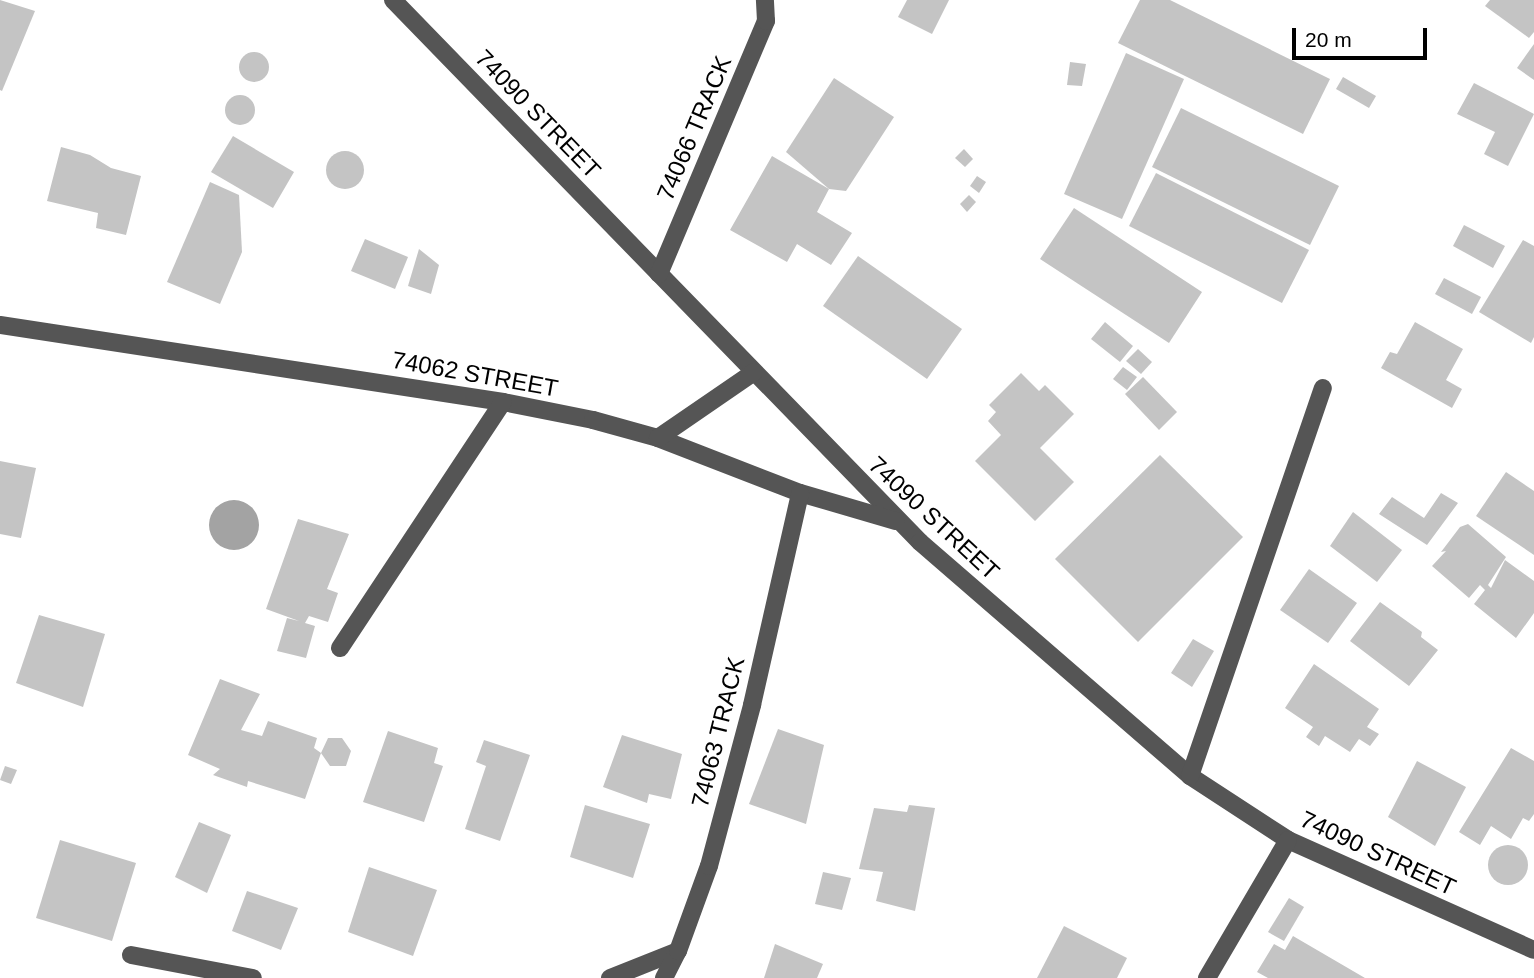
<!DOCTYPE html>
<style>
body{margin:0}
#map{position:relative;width:1534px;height:978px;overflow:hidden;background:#fff;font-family:Arial,sans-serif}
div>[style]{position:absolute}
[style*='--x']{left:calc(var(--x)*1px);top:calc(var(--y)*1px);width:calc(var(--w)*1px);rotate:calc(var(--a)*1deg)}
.water>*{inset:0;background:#a3a3a3}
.round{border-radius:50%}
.building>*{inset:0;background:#c4c4c4}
.minor>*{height:18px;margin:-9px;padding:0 9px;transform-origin:9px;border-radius:9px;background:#555}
span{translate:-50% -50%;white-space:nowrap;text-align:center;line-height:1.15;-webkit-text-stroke:5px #fff;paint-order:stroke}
.street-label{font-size:24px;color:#000}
.scale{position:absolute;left:1292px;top:28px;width:135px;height:32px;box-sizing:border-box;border:4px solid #000;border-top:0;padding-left:9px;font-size:21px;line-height:24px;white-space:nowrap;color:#000;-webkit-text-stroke:5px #fff;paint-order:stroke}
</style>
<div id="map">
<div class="water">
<div class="round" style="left:209px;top:500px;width:50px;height:50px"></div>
</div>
<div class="building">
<div style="clip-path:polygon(0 0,35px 11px,2px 91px,0 90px)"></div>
<div style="clip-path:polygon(907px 0,949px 0,932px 34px,898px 17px)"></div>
<div style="clip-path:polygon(1140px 0,1170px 0,1330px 79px,1303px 134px,1118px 43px)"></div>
<div style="clip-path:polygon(1490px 0,1534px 0,1534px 32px,1529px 38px,1485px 6px)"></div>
<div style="clip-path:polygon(1534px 44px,1534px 80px,1517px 68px)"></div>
<div class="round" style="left:239px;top:52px;width:30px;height:30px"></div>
<div style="clip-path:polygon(1126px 53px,1184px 79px,1122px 219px,1064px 194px)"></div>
<div style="clip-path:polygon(1070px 62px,1086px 64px,1082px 86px,1067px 85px)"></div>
<div style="clip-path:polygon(1343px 77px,1376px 96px,1369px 108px,1336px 89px)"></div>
<div style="clip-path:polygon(834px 78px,894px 117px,846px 191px,829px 189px,786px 152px)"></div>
<div style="clip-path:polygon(1474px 83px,1534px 114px,1508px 166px,1484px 154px,1495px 132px,1457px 114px)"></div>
<div class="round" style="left:225px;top:95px;width:30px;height:30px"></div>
<div style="clip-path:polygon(1181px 108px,1339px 186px,1310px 245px,1152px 167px)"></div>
<div style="clip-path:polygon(233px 136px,294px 172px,273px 208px,211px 172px)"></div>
<div style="clip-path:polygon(61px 147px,90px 155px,111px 168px,141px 176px,126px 235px,96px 228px,98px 213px,47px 201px)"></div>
<div style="clip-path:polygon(964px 149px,973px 159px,965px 167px,955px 158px)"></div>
<div class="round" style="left:326px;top:151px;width:38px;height:38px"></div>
<div style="clip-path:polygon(772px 156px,829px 189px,817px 212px,852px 233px,831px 265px,797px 244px,787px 262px,730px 230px)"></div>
<div style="clip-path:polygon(1156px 173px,1309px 250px,1282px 303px,1129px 226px)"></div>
<div style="clip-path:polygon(977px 176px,986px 182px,979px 193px,970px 186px)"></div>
<div style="clip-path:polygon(210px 182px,239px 195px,242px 252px,220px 304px,167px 282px)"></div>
<div style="clip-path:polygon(969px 195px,976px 202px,967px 212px,960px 204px)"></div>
<div style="clip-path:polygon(1074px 208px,1202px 292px,1169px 343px,1040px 259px)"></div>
<div style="clip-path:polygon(1464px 225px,1505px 246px,1493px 268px,1453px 246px)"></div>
<div style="clip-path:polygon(365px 239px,408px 257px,395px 289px,351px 271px)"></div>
<div style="clip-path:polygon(1523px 240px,1534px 246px,1534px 337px,1531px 343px,1479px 312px)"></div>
<div style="clip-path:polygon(419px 249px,439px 265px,431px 294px,408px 286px)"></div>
<div style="clip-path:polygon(858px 256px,962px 329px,927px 379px,823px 306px)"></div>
<div style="clip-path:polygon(1444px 278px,1481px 297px,1472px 314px,1435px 294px)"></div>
<div style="clip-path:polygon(1105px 322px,1133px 346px,1120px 362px,1091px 339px)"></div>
<div style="clip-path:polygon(1415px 322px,1463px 349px,1446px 380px,1462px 389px,1452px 408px,1381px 368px,1390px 352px,1397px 354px)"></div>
<div style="clip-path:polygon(1138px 349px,1152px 362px,1141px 374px,1126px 361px)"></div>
<div style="clip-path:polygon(1123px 367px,1137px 377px,1127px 390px,1113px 379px)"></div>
<div style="clip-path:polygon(1021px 373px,1039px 391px,1045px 385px,1074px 414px,1040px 448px,1074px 482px,1035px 521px,975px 461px,1001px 435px,988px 421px,996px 412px,989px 405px)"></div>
<div style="clip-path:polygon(1143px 377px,1177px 412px,1159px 430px,1125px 394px)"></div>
<div style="clip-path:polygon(1160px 455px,1243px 537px,1138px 642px,1055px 559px)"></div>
<div style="clip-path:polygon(0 461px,36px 468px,21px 538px,0 534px)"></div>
<div style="clip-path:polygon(1506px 472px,1534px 491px,1534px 555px,1476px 516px)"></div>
<div style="clip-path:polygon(1441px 493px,1458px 503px,1427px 545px,1379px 514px,1392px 497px,1424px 518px)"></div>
<div style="clip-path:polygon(1353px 512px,1402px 550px,1377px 582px,1330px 546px)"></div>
<div style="clip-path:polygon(298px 519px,349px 534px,327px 589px,338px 593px,328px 622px,309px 616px,305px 623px,315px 626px,306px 658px,277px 651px,287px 618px,299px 621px,266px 609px)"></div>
<div style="clip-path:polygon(1468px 524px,1506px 557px,1488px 585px,1491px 588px,1505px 560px,1534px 581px,1534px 613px,1516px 638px,1474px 604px,1485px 590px,1480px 585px,1469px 598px,1432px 566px,1446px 551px,1441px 552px,1460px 527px)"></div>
<div style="clip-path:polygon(1309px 569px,1357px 603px,1328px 643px,1280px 610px)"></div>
<div style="clip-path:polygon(1380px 602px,1422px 632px,1421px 637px,1438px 650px,1409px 686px,1350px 641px)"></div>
<div style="clip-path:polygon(39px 615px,105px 634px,83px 707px,16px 683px)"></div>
<div style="clip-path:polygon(1193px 639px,1214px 651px,1192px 687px,1171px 673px)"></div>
<div style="clip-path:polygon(1314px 664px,1379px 709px,1367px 727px,1379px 734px,1370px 746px,1359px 739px,1350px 752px,1325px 736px,1319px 746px,1306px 737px,1313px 727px,1285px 708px)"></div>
<div style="clip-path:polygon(220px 679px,260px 694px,241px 730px,262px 736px,268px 721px,317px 738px,314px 748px,321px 753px,328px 738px,342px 738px,351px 751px,346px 766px,330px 766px,321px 753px,305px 799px,248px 781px,247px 787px,213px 775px,220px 769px,188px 755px)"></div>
<div style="clip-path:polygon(778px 729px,824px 745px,806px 824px,749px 804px)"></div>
<div style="clip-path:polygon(388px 731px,438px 748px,434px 763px,443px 766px,424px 822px,363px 802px)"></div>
<div style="clip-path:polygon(622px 735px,682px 754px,671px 799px,649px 794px,647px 803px,603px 787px)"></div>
<div style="clip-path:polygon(484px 740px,530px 755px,500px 841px,465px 829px,486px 766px,476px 762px)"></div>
<div style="clip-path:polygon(1511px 748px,1534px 761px,1534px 814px,1529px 821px,1523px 818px,1511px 839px,1491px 826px,1480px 845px,1459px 832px)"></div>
<div style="clip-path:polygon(1417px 761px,1466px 787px,1435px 846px,1388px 817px)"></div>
<div style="clip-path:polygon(5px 766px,17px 770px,11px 784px,0 780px)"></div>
<div style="clip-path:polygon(585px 805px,650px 824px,633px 878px,570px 857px)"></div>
<div style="clip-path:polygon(909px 805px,935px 808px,915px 911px,876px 901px,883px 872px,859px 869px,874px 808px,907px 812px)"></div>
<div style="clip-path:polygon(199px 822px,231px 835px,207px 893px,175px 877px)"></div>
<div style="clip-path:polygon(60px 840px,136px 863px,112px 941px,36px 918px)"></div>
<div class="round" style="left:1488px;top:845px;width:40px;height:40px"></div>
<div style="clip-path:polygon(369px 867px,437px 890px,413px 956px,348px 932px)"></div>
<div style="clip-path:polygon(823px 872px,851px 878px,842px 910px,815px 904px)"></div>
<div style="clip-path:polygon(247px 891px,298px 908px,281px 950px,232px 931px)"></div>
<div style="clip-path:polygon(1289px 898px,1304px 907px,1284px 941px,1268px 932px)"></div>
<div style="clip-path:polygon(1064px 926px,1127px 958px,1117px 978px,1037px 978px)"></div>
<div style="clip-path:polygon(1293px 936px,1365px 978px,1268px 978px,1257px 972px,1274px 944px,1285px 950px)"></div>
<div style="clip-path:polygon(775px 944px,823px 964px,817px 978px,764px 978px)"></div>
</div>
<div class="minor">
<div style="--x:393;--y:0;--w:756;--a:45.8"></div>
<div style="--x:920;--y:542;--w:357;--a:40.9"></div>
<div style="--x:1190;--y:776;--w:117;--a:33.1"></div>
<div style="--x:1288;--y:840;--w:269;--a:24.1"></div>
<div style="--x:659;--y:274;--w:275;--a:-67.1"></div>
<div style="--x:766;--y:21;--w:21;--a:-93"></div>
<div style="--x:0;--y:325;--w:509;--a:8.7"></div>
<div style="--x:503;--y:402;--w:92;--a:11.3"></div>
<div style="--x:593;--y:420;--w:67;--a:15.5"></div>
<div style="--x:658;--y:438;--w:152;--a:21.2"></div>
<div style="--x:800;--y:493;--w:100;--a:16.3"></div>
<div style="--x:658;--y:438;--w:116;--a:-34.5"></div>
<div style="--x:340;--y:648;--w:295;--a:-56.5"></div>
<div style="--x:1190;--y:776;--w:410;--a:-71.1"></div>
<div style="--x:131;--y:955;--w:124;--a:10.7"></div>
<div style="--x:610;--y:978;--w:73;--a:-21.7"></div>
<div style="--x:664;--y:978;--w:30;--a:-63"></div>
<div style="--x:678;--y:951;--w:90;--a:-70"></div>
<div style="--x:709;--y:866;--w:167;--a:-75"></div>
<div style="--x:752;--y:705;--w:217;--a:-77.2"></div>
<div style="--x:1207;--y:978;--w:160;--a:-59.6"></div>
</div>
<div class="street-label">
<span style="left:538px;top:114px;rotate:46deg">74090 STREET</span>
<span style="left:694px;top:128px;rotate:-67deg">74066 TRACK</span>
<span style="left:475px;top:374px;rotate:10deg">74062 STREET</span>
<span style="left:934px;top:518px;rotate:43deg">74090 STREET</span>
<span style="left:718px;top:732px;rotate:-76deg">74063 TRACK</span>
<span style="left:1378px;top:853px;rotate:25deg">74090 STREET</span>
</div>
<div class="scale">20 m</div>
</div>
